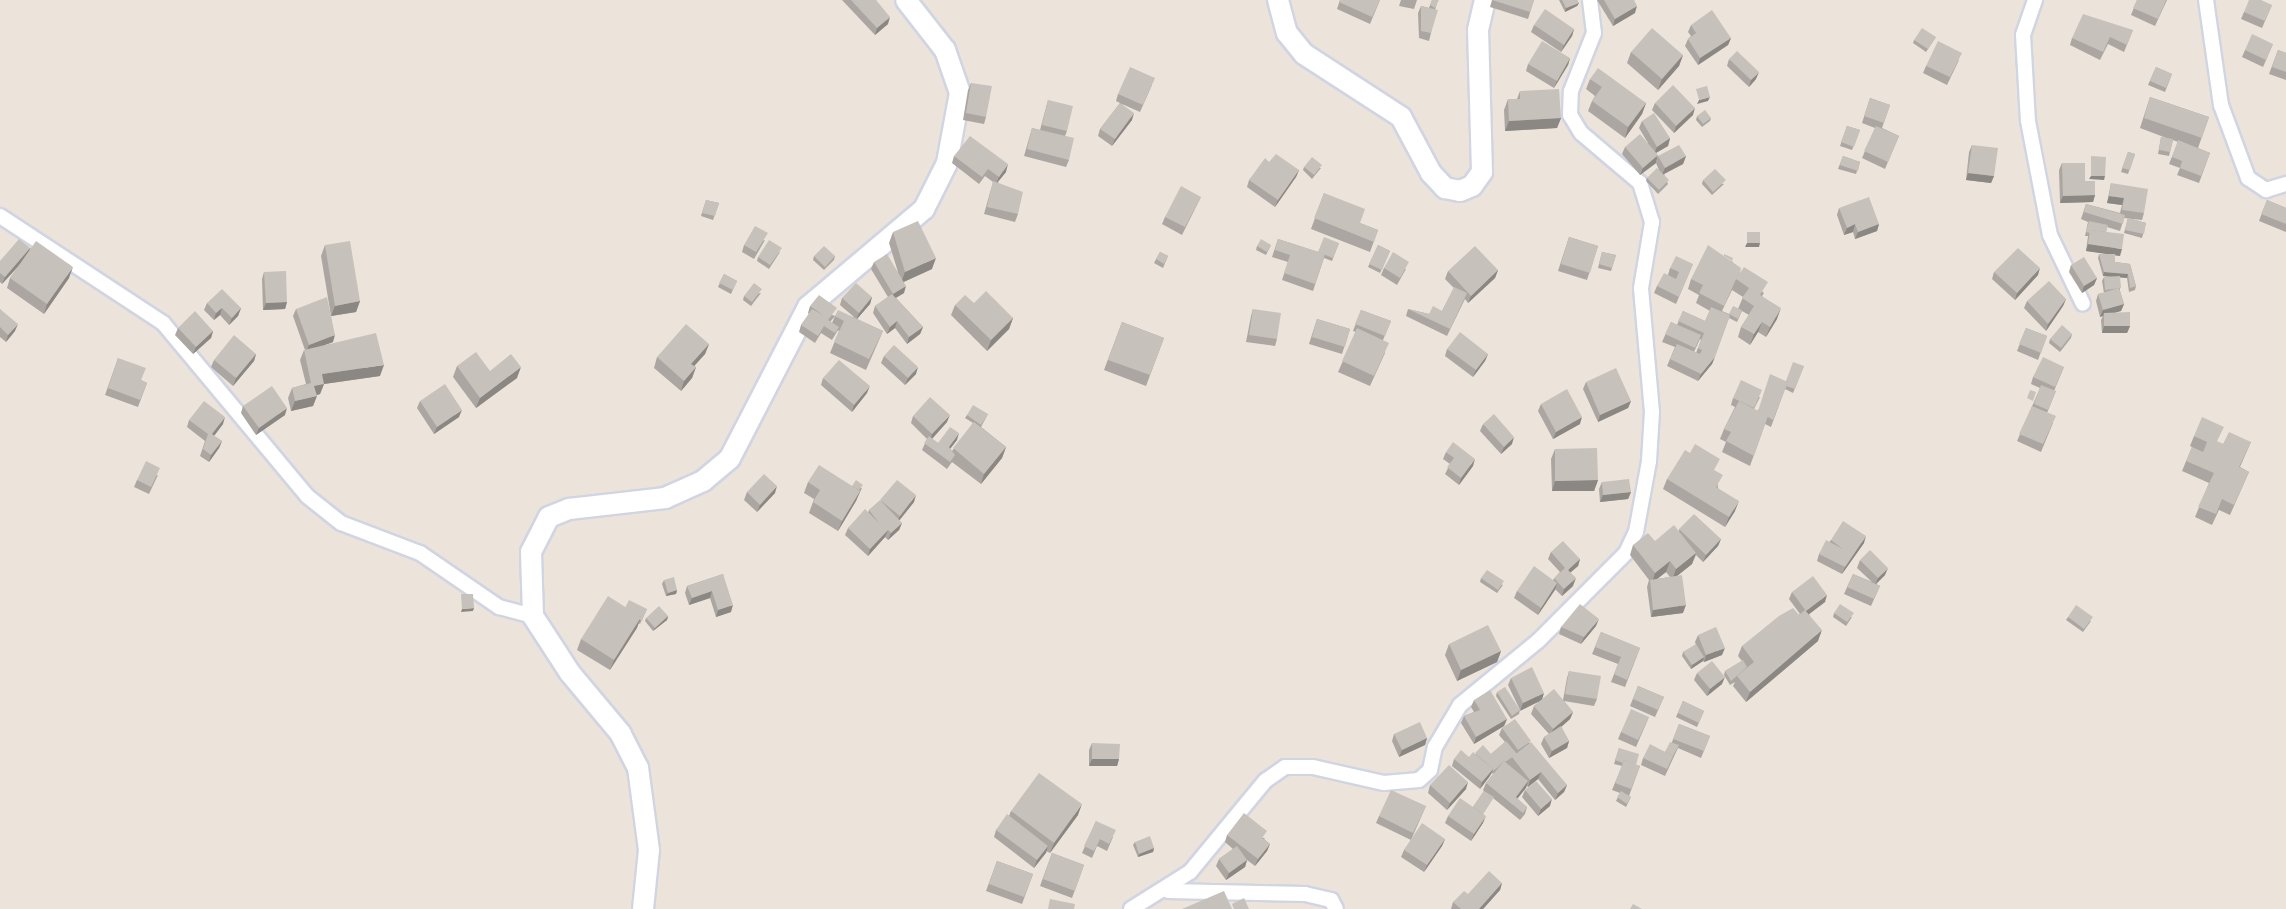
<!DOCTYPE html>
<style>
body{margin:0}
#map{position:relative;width:2286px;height:909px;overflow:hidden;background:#ece4db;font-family:"Sofia Sans Condensed",sans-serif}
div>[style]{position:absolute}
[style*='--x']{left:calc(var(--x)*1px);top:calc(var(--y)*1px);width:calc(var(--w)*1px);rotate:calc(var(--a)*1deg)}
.roads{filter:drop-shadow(2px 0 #d1d5e2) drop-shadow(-2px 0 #d1d5e2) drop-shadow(0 2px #d1d5e2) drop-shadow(0 -2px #d1d5e2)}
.street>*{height:14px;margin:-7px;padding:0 7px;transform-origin:7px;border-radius:7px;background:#fff}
.secondary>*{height:20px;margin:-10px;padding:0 10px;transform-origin:10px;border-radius:10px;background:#fff}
.wall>*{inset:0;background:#aba6a1}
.shaded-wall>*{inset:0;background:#8b8783}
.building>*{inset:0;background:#c7c1bb}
span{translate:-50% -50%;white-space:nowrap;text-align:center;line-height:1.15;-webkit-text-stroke:6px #fff;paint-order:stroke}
</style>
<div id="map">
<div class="roads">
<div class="street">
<div style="--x:2035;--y:0;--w:37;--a:109"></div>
<div style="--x:2023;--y:35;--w:86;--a:86.7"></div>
<div style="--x:2028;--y:121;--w:116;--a:79.1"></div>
<div style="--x:2050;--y:235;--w:76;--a:64.4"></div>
<div style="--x:2206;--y:0;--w:106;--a:81.9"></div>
<div style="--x:2221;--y:105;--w:78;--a:69.7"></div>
<div style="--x:2248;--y:178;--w:22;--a:34"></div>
<div style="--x:2266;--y:190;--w:21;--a:-17"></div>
<div style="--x:0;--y:216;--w:195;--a:33.3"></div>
<div style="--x:163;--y:323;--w:225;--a:50.2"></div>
<div style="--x:307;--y:496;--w:43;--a:38.5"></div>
<div style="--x:341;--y:523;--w:85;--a:20.8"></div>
<div style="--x:420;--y:553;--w:96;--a:34.4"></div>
<div style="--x:499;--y:607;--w:35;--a:15"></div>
<div style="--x:1168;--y:891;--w:137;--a:1.3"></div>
<div style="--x:1305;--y:894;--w:27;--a:13"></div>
<div style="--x:1331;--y:900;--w:10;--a:61"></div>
<div style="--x:1131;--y:909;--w:70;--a:-32.1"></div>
<div style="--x:1190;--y:872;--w:118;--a:-50.5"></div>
<div style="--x:1265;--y:781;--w:24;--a:-35"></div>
<div style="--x:1285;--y:767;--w:28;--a:0"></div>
<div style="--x:1313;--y:767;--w:73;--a:12.7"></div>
<div style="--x:1384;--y:783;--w:35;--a:-5"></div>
<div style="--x:1419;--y:780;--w:15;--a:-42"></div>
<div style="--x:1430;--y:770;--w:24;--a:-78"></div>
<div style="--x:1435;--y:747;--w:49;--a:-59.2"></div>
<div style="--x:1460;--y:705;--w:101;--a:-39.4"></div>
<div style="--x:1538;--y:641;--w:124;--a:-45"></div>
<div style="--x:1626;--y:553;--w:23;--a:-65"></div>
<div style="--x:1636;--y:532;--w:72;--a:-79.6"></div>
<div style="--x:1649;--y:461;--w:49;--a:-86.5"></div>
<div style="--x:1652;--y:412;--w:124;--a:-95.1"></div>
<div style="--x:1641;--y:288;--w:67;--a:-80.5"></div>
<div style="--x:1652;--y:222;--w:41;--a:-107.1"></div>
<div style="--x:1640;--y:183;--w:77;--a:-139.7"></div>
<div style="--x:1581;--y:133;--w:21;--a:-121"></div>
<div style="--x:1570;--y:115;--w:24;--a:-88"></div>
<div style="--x:1571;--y:91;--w:62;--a:-68.4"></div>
<div style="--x:1594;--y:33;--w:33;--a:-97"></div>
</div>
<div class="secondary">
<div style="--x:1278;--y:0;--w:34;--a:75"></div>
<div style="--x:1287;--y:33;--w:27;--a:51"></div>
<div style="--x:1304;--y:54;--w:116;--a:33"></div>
<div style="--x:1401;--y:117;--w:64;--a:61.8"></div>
<div style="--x:1431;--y:173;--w:21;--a:47"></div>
<div style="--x:1445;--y:188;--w:15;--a:11"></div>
<div style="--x:1460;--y:191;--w:13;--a:-23"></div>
<div style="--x:1472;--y:186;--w:17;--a:-54"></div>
<div style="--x:1482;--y:172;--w:142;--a:-91.6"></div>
<div style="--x:1478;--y:30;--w:31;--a:-77"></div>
<div style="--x:643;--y:909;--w:59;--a:-84.2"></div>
<div style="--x:649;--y:850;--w:83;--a:-97.6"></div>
<div style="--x:638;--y:768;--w:38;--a:-117"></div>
<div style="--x:621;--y:734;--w:80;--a:-129.9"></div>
<div style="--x:570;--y:673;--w:68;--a:-123"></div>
<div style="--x:533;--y:616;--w:64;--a:-91.8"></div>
<div style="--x:531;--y:552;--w:39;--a:-63"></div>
<div style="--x:549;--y:517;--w:22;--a:-22"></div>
<div style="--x:569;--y:509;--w:97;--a:-6.5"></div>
<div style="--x:665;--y:498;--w:42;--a:-24.1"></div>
<div style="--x:703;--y:481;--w:35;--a:-40"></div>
<div style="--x:730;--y:458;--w:170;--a:-62.7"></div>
<div style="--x:808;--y:307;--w:152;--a:-40.2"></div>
<div style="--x:924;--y:209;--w:51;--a:-63.4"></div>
<div style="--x:947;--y:163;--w:71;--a:-79.5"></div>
<div style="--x:960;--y:93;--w:46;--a:-109.2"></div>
<div style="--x:945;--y:50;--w:63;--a:-128"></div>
</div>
</div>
<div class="wall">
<div style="clip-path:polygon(842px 0,876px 0,888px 24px,875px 35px)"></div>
<div style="clip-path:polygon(1340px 0,1380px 0,1370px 24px,1337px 9px)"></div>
<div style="clip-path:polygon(1401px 0,1417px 0,1414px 9px,1399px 6px)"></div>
<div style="clip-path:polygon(1432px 0,1441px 0,1438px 0,1435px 10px,1431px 33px,1429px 41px,1419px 38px,1418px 13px,1421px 6px,1429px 8px)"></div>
<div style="clip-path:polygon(1492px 0,1534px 0,1528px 19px,1490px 7px)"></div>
<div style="clip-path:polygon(1559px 0,1577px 0,1579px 3px,1577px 6px,1565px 12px)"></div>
<div style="clip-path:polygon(1597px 0,1634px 0,1635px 13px,1613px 26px)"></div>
<div style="clip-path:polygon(2137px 0,2167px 0,2155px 26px,2131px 15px)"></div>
<div style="clip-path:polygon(2272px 5px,2262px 28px,2241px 19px,2244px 12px)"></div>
<div style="clip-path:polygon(1534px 25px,1574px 29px,1572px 36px,1561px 52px,1531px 32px)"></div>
<div style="clip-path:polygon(1691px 25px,1731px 38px,1728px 45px,1698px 65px,1685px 46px,1688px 39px,1691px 36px,1688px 32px)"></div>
<div style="clip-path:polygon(2133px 30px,2124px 52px,2108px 44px,2100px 60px,2070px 45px,2072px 38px)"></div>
<div style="clip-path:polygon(1936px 37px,1926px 52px,1913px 43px,1914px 40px)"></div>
<div style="clip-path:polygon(2273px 44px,2263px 67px,2242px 57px,2245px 50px)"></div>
<div style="clip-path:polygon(2278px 50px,2286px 53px,2286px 80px,2269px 74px)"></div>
<div style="clip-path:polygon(1631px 52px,1683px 55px,1679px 66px,1658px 90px,1627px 63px)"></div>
<div style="clip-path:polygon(1570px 58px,1568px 65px,1554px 88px,1526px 71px,1528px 64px)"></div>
<div style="clip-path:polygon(1729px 59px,1756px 79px,1749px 87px,1727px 66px)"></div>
<div style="clip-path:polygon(1959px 60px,1947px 85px,1923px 73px,1926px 66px)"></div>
<div style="clip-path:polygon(2156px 67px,2172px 74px,2165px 92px,2148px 85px)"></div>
<div style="clip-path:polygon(1590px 79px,1646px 103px,1642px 114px,1625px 138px,1588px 111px,1592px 101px,1595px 96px,1586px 89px)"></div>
<div style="clip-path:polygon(971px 83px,986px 117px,984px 124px,963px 120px,968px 90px)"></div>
<div style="clip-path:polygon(1152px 85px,1140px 112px,1122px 104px,1132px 120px,1112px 146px,1098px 136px,1100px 129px,1120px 103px,1116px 101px,1118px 94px)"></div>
<div style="clip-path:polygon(1520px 91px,1561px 118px,1557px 128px,1505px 131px,1504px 110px,1508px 99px,1517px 99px)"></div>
<div style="clip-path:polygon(2150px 97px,2209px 117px,2198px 148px,2210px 153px,2199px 183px,2177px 175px,2180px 168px,2169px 164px,2178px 142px,2173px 140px,2169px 156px,2158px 154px,2161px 137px,2169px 139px,2140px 128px)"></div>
<div style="clip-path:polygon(1870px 98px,1890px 105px,1882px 128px,1899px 136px,1885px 169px,1862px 158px,1875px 128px,1862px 123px)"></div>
<div style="clip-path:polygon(1048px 100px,1067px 131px,1065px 136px,1069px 160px,1066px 167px,1024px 156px,1032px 128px,1040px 130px)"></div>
<div style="clip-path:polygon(1655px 103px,1693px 115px,1674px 133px,1652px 110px)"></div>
<div style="clip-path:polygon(1697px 116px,1711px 118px,1710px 121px,1702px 127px,1696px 120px)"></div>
<div style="clip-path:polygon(1642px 121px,1670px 138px,1668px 146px,1656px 153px,1656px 163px,1640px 175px,1622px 154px,1625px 147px,1648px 143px,1639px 128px)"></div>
<div style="clip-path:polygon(1847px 126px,1860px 130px,1852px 150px,1840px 146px)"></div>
<div style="clip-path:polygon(1972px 145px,1994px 176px,1991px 183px,1966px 180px,1969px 152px)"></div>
<div style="clip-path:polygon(2128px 152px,2135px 154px,2128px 174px,2121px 172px)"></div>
<div style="clip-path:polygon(954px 156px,1006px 172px,998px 182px,1018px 214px,1015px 222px,984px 214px,993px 182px,985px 176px,979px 184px,952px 163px)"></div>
<div style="clip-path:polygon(1658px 156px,1686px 156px,1683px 164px,1664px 174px,1668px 184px,1658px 194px,1646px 181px,1647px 178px,1659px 170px,1656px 163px)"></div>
<div style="clip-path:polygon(1843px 156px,1860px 162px,1856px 174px,1838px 169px)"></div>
<div style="clip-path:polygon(1269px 162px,1299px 170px,1296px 177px,1275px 207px,1247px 187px,1249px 180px)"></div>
<div style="clip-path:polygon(2062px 163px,2095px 195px,2093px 202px,2060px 203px,2059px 170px)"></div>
<div style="clip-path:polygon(1304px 167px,1321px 168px,1312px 179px,1303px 170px)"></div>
<div style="clip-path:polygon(1703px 180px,1724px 184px,1712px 195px,1702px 184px)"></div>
<div style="clip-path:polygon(2111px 183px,2144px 213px,2142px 220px,2124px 218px,2120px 231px,2107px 227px,2106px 232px,2120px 256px,2115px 255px,2115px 262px,2130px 264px,2136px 286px,2135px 290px,2129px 292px,2127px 278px,2120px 277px,2120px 291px,2124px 304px,2121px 311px,2115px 312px,2130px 326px,2127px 333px,2102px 333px,2101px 320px,2103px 316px,2100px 317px,2096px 301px,2098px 294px,2104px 293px,2102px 281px,2104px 277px,2111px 277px,2103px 276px,2098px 258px,2099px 254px,2110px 254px,2086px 251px,2088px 236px,2085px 236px,2088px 222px,2081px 219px,2086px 204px,2120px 213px,2122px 205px,2107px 203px)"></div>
<div style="clip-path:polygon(1324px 193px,1360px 223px,1378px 230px,1370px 252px,1311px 229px)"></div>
<div style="clip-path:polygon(1201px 197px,1182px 235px,1162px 224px,1165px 217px)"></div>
<div style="clip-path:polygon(706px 200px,719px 203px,713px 220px,701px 216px)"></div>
<div style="clip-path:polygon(2267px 200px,2286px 208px,2286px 232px,2259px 221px)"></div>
<div style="clip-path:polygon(1839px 208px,1879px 224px,1877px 231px,1855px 239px,1853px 232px,1844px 235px,1837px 215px)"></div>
<div style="clip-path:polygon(2128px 218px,2146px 223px,2142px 238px,2124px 233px)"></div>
<div style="clip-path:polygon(893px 232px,932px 269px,904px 282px,904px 293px,896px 298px,923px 327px,920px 334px,907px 344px,895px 328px,887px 334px,873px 313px,875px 306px,888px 297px,871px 269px,874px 262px,898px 272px,889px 243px)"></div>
<div style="clip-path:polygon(1569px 237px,1598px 246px,1587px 280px,1558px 271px)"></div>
<div style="clip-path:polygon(1278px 239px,1318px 252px,1339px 243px,1332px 261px,1324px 258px,1313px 291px,1282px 280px,1288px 262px,1272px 257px)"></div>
<div style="clip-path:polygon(765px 240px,754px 259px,742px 252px,744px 245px)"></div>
<div style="clip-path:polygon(325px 245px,360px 301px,356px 312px,331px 316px,333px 342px,325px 345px,380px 376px,324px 384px,320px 394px,317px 395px,313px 406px,291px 411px,288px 398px,292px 388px,306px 384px,300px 360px,304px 350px,305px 350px,293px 316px,296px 309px,331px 316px,321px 256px)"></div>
<div style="clip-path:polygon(1271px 245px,1266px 255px,1256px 250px,1257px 246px)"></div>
<div style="clip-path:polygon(1378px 245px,1390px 251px,1380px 273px,1368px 267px)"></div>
<div style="clip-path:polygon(30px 248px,69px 278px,44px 314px,7px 288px,10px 278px,19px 266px,2px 284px,0 282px,0 261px)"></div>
<div style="clip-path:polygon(780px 252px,769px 269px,757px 261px,758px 257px)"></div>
<div style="clip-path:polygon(1160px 252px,1168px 256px,1163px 268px,1154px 263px)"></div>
<div style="clip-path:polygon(1602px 252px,1616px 255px,1611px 271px,1598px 268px)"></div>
<div style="clip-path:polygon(814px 256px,835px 256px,834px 260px,824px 270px,813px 260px)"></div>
<div style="clip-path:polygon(evenodd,1732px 261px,1740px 273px,1764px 293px,1762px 296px,1777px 319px,1766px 337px,1758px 332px,1750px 345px,1738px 337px,1741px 327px,1749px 315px,1742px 311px,1737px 322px,1729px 318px,1712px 364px,1698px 381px,1667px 366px,1675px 347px,1662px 342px,1671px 322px,1677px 325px,1683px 311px,1705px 321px,1710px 311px,1696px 303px,1699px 295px,1688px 289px,1691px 279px,1732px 261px,1732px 290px,1743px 297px,1738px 309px,1729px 314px,1722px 311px,1732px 290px,1732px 261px,1700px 339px,1701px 340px,1696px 353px,1694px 352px,1700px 339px)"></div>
<div style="clip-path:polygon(1693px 264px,1676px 304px,1654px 293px,1657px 286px,1668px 275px,1670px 268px)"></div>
<div style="clip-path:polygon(2071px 265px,2097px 278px,2094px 285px,2082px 293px,2069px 272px)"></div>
<div style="clip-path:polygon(1384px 268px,1406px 269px,1397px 285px,1381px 275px)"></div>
<div style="clip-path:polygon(1498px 270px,1495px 278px,1468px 303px,1465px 299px,1447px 336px,1406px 316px,1408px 309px,1429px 314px,1442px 311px,1454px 288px,1445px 279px,1448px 271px)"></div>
<div style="clip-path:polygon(264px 272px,287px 302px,285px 309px,263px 310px,262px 279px)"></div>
<div style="clip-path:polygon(1994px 272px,2038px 275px,2015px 300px,1992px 279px)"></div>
<div style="clip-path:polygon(724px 274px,737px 281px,731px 294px,718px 287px)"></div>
<div style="clip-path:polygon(761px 293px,751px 306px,743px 300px,744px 296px)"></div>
<div style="clip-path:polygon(872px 297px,870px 304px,857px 319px,883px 331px,866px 370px,830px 353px,839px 331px,838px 330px,832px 340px,821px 333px,815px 343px,799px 332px,801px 325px,809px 314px,808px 313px,810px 306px,835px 316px,830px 322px,832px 323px,835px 316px,854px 317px,840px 305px,842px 298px)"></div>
<div style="clip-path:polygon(2066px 299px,2063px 306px,2046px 331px,2024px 308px,2027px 301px)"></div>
<div style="clip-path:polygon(207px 303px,241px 308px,238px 316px,229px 325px,220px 315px,214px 320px,204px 310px)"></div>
<div style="clip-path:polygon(974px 303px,1013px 318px,1009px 329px,987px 351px,951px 315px,955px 305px)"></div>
<div style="clip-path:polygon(0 309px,15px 331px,6px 342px,0 337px)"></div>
<div style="clip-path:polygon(1253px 309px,1277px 339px,1275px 346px,1246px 342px,1251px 316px)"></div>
<div style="clip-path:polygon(1361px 310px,1391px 321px,1383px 340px,1385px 353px,1370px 386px,1338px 372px,1356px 332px,1353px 331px)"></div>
<div style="clip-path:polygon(1317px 319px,1350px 329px,1342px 354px,1309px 344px)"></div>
<div style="clip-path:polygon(1122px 322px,1164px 338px,1146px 386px,1104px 370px)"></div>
<div style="clip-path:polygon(178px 328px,213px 331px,211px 338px,193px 354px,175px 335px)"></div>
<div style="clip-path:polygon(2026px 328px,2047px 336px,2038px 360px,2017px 351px)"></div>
<div style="clip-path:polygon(2072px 334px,2071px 338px,2060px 352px,2049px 343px,2050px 339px)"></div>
<div style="clip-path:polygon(709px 344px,705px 354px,694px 366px,696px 367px,692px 378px,681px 391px,654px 368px,657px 357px)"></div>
<div style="clip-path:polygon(1447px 349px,1488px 354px,1485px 361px,1473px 377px,1445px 356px)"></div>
<div style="clip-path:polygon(256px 354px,254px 361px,233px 386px,211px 367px,214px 360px)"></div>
<div style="clip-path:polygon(884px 356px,916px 374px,905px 385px,881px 363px)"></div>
<div style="clip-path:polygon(118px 358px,141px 380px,147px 383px,138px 407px,105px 395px)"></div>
<div style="clip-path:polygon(457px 366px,490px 371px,517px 378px,476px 408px,453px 377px)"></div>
<div style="clip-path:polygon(1804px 366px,1793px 393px,1785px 389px,1771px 427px,1765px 424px,1750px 466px,1722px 452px,1726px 442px,1720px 439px,1724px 429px,1735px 407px,1731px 405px,1733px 398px,1760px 397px,1754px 409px,1757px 411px,1786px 381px)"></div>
<div style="clip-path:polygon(2064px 367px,2054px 391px,2056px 391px,2047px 413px,2053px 423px,2041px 452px,2017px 441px,2040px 388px,2031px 384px,2033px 377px)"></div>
<div style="clip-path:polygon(823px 378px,867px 393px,852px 412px,821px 385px)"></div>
<div style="clip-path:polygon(1586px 382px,1631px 401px,1628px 408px,1598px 422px,1583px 389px)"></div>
<div style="clip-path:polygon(420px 401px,459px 417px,434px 434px,417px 408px)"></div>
<div style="clip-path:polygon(1541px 404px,1580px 424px,1553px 439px,1538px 411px)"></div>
<div style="clip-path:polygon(243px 406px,285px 415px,256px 435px,241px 413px)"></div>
<div style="clip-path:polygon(988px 414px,981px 427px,1006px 447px,1002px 458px,981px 484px,952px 462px,947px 469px,922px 450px,927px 439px,911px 423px,913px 416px,947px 422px,932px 439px,938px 443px,957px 440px,950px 449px,952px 451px,973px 423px,965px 418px,967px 415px)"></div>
<div style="clip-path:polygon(189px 420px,223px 424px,214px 436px,222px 441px,219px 448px,209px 462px,200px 456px,205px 441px,187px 427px)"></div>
<div style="clip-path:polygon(1483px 424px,1512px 444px,1501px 454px,1480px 431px)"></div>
<div style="clip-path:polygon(2194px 436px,2223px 444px,2251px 442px,2240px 467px,2249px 472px,2230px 515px,2219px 510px,2212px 525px,2195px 517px,2209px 483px,2182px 471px,2192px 447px,2190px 446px)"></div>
<div style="clip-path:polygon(1555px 449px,1598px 480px,1594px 491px,1552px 491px,1551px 459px)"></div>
<div style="clip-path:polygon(1446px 452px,1473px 466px,1459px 485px,1445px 474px,1450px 464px,1443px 459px)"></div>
<div style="clip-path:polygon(1716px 471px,1718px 488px,1735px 511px,1725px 527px,1663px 489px,1667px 479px)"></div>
<div style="clip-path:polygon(158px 475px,149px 494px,134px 487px,137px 480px)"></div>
<div style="clip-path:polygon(808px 482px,852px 486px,862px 488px,856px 501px,838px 531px,809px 513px,814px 499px,804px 493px)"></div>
<div style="clip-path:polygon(1602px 482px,1631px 492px,1628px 499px,1600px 502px,1599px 489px)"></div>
<div style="clip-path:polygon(747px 492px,775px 493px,757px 512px,744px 500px)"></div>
<div style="clip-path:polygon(880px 501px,914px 502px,899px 521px,902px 523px,899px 530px,888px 540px,885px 537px,868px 556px,845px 535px,848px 528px,868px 513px,869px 510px)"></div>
<div style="clip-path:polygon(evenodd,1679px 529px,1721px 539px,1718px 546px,1703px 562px,1696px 555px,1692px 564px,1677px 576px,1683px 613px,1651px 617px,1647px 587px,1649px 580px,1630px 555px,1633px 545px,1655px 541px,1679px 531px,1679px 529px,1666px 572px,1670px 577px,1657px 579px,1666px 572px)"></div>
<div style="clip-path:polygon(1831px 540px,1864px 543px,1842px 574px,1817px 561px,1819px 554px)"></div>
<div style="clip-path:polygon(1551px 552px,1580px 559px,1578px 566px,1570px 573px,1573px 586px,1562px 596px,1555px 589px,1538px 615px,1514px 598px,1517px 591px,1553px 580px,1560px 572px,1548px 559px)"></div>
<div style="clip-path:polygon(1860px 560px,1885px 575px,1876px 584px,1880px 586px,1871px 606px,1844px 594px,1853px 574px,1872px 582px,1857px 568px)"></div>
<div style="clip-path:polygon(723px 574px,731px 612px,716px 617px,710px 598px,689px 605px,685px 593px,687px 586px)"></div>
<div style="clip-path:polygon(1481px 578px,1503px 585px,1497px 593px,1480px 582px)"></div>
<div style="clip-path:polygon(664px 580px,677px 590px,676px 594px,666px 596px,662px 584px)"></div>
<div style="clip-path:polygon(1792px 592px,1825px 602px,1809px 614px,1818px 641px,1746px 702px,1733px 686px,1735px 682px,1730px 685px,1724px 675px,1725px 671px,1742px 661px,1738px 656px,1742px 646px,1800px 614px,1789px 599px)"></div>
<div style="clip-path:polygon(625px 608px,647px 609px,640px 624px,638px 623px,610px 670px,577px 650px,581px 639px)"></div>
<div style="clip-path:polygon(1834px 613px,1852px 617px,1846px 626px,1833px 617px)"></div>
<div style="clip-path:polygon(668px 616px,667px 620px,653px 631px,645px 621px,646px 618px)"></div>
<div style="clip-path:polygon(2068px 617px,2091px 621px,2083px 632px,2066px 620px)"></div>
<div style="clip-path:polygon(1596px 626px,1581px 644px,1559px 634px,1561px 627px)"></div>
<div style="clip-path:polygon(1601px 632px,1640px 648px,1625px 687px,1611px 682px,1618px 664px,1592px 654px)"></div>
<div style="clip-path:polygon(1698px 635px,1722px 655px,1704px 662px,1703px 661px,1691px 669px,1682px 656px,1683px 652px,1696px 645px,1695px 642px)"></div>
<div style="clip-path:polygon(1449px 644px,1501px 651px,1497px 662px,1457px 681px,1445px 655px)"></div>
<div style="clip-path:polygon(1569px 671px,1597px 699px,1594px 706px,1564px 701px,1573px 712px,1570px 719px,1561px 727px,1569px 741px,1567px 748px,1549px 758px,1541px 744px,1544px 737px,1549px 734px,1531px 714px,1534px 706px,1540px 701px,1520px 710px,1519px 714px,1511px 719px,1496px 696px,1497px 692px,1520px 710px,1508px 685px,1511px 678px,1542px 699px,1563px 700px,1567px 678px)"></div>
<div style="clip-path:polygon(1697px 673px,1722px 684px,1707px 696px,1694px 680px)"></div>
<div style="clip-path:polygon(1638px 686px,1664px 697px,1655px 717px,1630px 706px)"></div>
<div style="clip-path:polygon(1474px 700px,1507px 719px,1504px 726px,1474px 744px,1461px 723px,1464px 716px,1474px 712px,1471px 707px)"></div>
<div style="clip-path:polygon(1683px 701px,1704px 711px,1697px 727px,1676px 717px)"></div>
<div style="clip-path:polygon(1649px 717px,1636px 747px,1618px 739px,1621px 732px)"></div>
<div style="clip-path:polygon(1679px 724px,1710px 736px,1701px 758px,1678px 748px,1665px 776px,1641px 765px,1643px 758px,1665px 752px,1672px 742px)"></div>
<div style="clip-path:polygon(1502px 728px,1530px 743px,1567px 785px,1564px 792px,1555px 800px,1538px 779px,1528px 787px,1527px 786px,1517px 799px,1527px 807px,1525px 814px,1520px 820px,1493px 798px,1483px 814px,1483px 823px,1471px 841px,1445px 823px,1448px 816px,1473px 807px,1484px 791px,1483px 790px,1486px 783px,1494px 773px,1491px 774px,1480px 789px,1452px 766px,1454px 759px,1469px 757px,1475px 754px,1491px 754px,1505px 742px,1499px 735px)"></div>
<div style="clip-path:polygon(1394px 734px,1427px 738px,1425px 745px,1399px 757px,1392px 741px)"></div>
<div style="clip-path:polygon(1092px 743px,1119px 759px,1117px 766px,1089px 766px,1089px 750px)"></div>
<div style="clip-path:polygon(1619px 748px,1636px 765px,1640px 766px,1629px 796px,1631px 797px,1626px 807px,1616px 801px,1620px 793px,1612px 790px,1622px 766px,1614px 764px)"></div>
<div style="clip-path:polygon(1430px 785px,1466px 789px,1447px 810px,1428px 793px)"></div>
<div style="clip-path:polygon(1525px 790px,1550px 806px,1538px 816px,1522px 797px)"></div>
<div style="clip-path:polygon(1426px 806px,1411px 840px,1445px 839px,1442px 846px,1424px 872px,1401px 857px,1404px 850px,1411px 840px,1376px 823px,1379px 816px)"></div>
<div style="clip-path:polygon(1011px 811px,1078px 815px,1050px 853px,1046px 851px,1034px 868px,994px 837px,996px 830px,1009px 816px)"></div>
<div style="clip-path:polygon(1096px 821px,1113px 837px,1107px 851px,1097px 846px,1092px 858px,1082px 853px)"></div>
<div style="clip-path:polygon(1227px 835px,1265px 838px,1264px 839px,1270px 844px,1267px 851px,1255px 866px,1247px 860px,1245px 867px,1226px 880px,1216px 866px,1219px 859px,1233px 849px,1225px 842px)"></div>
<div style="clip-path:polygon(1135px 842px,1154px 848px,1153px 852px,1138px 857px,1133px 845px)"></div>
<div style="clip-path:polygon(1052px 853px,1084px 865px,1072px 898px,1040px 886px)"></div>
<div style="clip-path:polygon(997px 861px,1033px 874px,1022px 904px,986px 891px)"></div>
<div style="clip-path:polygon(1502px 883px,1500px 890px,1483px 909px,1451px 909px,1453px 902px,1468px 894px)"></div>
</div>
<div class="shaded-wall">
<div style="clip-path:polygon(1579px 3px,1577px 6px,1565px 12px,1566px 8px)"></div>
<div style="clip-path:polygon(1637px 6px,1635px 13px,1613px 26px,1615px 19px)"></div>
<div style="clip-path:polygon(890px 17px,888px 24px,875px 35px,877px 28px)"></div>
<div style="clip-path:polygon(1574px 29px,1572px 36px,1561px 52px,1564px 45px)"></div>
<div style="clip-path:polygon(1731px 38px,1728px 45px,1698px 65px,1700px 58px)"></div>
<div style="clip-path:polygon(1683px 55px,1679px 66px,1658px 90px,1662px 79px)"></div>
<div style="clip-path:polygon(1570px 58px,1568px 65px,1554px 88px,1557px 81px)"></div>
<div style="clip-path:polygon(1759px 72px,1756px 79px,1749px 87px,1751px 80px)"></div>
<div style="clip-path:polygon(1710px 97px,1708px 101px,1697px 104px,1699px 100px)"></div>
<div style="clip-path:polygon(1646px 103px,1642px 114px,1625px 138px,1628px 127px)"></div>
<div style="clip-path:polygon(1695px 108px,1693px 115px,1674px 133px,1676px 126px)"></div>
<div style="clip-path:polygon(1134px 113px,1132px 120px,1112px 146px,1115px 139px)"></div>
<div style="clip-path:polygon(1561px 118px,1557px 128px,1505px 131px,1509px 121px)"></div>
<div style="clip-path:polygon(1670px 138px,1668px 146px,1654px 154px,1657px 147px)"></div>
<div style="clip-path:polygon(1658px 155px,1656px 163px,1640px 175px,1643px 168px)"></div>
<div style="clip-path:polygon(1686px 156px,1683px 164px,1662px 175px,1665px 168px)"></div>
<div style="clip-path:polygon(1008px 164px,1006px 172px,996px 184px,999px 177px)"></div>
<div style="clip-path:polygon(1299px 170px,1296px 177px,1275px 207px,1278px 200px)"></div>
<div style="clip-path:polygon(1968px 173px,1994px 176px,1991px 183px,1966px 180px)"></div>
<div style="clip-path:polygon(2091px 176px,2105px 176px,2104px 180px,2089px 179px)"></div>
<div style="clip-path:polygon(2095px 195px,2093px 202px,2060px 203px,2063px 196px)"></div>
<div style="clip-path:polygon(2109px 196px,2124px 198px,2122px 205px,2107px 203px)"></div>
<div style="clip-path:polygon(1855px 224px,1853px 232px,1844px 235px,1847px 228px)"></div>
<div style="clip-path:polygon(1879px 224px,1877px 231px,1855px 239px,1858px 232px)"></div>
<div style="clip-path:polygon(1747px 243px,1760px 243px,1759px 247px,1745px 247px)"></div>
<div style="clip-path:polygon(2088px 244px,2122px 249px,2120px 256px,2086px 251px)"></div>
<div style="clip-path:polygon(30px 248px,28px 255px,2px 284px,5px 277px)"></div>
<div style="clip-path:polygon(936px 258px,932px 269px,901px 283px,905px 272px)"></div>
<div style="clip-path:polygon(73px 267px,69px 278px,44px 314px,47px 304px)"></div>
<div style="clip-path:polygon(2040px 268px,2038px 275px,2015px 300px,2017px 293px)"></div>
<div style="clip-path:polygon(1498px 270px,1495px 278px,1468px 303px,1471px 296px)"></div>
<div style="clip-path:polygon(2104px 272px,2128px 274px,2127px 278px,2103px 276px)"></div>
<div style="clip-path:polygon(2097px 278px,2094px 285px,2082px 293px,2084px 286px)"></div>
<div style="clip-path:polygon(906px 286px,904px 293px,890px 301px,893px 294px)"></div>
<div style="clip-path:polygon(872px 297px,870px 304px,856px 320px,859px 313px)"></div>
<div style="clip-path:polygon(2066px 299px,2063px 306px,2046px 331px,2048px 324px)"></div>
<div style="clip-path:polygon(360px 301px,356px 312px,331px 316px,335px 306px)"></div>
<div style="clip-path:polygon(287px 302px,285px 309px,263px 310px,266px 303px)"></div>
<div style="clip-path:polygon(2124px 304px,2121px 311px,2104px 316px,2104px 313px,2103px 316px,2100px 317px,2103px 310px)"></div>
<div style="clip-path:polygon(222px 308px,220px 315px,214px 320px,216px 313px)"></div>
<div style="clip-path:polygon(241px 308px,238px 316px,229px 325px,232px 318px)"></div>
<div style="clip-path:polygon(1781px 308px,1777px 319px,1766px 337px,1770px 327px)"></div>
<div style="clip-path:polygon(1013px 318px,1009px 329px,987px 351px,991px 340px)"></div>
<div style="clip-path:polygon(897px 321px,895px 328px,887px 334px,890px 327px)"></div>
<div style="clip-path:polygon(1762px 322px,1758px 332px,1750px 345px,1754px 334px)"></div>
<div style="clip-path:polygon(18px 324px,15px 331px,6px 342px,8px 335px)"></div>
<div style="clip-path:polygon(2104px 326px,2130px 326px,2127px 333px,2102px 333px)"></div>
<div style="clip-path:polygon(923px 327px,920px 334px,907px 344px,909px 337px)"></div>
<div style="clip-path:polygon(213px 331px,211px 338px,193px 354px,196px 347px)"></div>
<div style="clip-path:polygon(335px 335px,333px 342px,306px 352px,309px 345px)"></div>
<div style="clip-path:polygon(709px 344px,705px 354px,687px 374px,691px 364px)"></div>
<div style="clip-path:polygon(256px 354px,254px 361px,233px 386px,236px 378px)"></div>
<div style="clip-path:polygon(1488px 354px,1485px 361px,1473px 377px,1476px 370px)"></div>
<div style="clip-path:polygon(1715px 357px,1712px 364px,1698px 381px,1701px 374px)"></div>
<div style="clip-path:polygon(384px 365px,380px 376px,324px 384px,320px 394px,311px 397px,314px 386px,322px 374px)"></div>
<div style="clip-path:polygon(521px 367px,517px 378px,476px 408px,480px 398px)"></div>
<div style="clip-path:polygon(696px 367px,692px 378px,681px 391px,684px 381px)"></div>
<div style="clip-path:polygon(918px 367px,916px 374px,905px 385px,908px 378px)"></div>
<div style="clip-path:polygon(870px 386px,867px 393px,852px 412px,854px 405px)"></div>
<div style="clip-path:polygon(317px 396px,313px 406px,291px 411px,295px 401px)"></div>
<div style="clip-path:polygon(1631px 401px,1628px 408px,1598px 422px,1600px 415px)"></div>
<div style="clip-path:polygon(287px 408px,285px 415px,256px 435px,259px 428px)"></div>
<div style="clip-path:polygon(462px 410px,459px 417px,434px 434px,437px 427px)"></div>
<div style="clip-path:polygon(950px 415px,947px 422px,930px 441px,932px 434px)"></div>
<div style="clip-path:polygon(225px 417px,223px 424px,210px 441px,212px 434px)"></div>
<div style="clip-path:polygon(1582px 417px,1580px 424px,1553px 439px,1556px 432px)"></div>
<div style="clip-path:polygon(959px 433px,957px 440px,946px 454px,949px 447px)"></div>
<div style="clip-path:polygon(1514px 437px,1512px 444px,1501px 454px,1504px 447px)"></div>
<div style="clip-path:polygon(222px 441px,219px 448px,209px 462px,211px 455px)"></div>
<div style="clip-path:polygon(1006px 447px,1002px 458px,981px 484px,984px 474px)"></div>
<div style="clip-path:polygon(1475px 459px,1473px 466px,1459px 485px,1461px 478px)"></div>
<div style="clip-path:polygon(1598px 480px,1594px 491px,1552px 491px,1555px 481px)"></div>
<div style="clip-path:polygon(777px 486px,775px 493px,757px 512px,760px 505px)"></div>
<div style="clip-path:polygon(860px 491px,856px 501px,838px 531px,842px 521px)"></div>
<div style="clip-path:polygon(1631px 492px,1628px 499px,1600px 502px,1603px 495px)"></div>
<div style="clip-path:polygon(916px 495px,914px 502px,897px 523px,900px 516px)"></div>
<div style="clip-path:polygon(1739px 501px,1735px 511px,1725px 527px,1729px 517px)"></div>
<div style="clip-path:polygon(902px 523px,899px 530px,888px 540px,891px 533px)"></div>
<div style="clip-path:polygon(888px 530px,885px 537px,868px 556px,870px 549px)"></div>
<div style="clip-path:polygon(1866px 536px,1864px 543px,1842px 574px,1845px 567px)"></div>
<div style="clip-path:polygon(1721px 539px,1718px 546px,1703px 562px,1706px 555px)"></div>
<div style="clip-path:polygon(1696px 553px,1692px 564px,1672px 580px,1676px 569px)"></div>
<div style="clip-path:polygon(1580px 559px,1578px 566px,1565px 577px,1568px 570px)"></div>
<div style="clip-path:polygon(1670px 561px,1666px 572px,1652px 583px,1655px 573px)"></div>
<div style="clip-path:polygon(1888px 568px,1885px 575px,1875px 585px,1878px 578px)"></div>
<div style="clip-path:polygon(1576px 578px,1573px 586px,1562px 596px,1564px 589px)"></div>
<div style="clip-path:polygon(1557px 583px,1555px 590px,1538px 615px,1541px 608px)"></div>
<div style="clip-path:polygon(677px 590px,676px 594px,666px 596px,668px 593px)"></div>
<div style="clip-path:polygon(712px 591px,710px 598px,689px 605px,692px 598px)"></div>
<div style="clip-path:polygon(1827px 595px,1825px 602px,1804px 618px,1806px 611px)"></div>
<div style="clip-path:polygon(733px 605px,731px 612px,716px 617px,718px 610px)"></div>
<div style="clip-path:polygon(1686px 605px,1683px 613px,1651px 617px,1653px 610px)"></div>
<div style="clip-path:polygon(474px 608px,473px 611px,461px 612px,462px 609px)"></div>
<div style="clip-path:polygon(668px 616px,667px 620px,653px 631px,655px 628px)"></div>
<div style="clip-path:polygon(641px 617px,637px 628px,610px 670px,614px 660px)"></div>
<div style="clip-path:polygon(1599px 619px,1596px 626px,1581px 644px,1584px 637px)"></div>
<div style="clip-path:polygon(1822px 630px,1818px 641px,1746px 702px,1750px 692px)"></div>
<div style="clip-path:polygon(1725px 648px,1722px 655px,1704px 662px,1706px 655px)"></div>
<div style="clip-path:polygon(1501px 651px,1497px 662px,1457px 681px,1461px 670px)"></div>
<div style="clip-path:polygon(1704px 657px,1703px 661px,1691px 669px,1692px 665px)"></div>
<div style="clip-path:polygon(1725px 677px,1722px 684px,1707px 696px,1710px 689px)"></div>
<div style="clip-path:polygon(1544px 693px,1542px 700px,1520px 711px,1523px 703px)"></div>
<div style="clip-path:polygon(1573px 712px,1570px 719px,1551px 736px,1553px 729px)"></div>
<div style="clip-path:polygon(1507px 719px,1504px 726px,1474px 744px,1476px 737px)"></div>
<div style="clip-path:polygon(1427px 738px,1425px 745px,1399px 757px,1402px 750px)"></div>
<div style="clip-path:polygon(1569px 741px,1567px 748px,1549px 758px,1552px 751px)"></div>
<div style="clip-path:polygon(1092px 759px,1119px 759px,1117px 766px,1089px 766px)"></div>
<div style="clip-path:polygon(1493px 769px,1490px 776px,1480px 789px,1482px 782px)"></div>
<div style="clip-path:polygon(1541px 772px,1538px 779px,1528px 787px,1530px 780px)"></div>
<div style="clip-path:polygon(1528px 781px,1526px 788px,1513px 804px,1516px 797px)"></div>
<div style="clip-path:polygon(1468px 782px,1466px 789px,1447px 810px,1450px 803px)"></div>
<div style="clip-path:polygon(1567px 785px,1564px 792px,1555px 800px,1558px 793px)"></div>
<div style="clip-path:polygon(1552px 799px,1550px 806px,1538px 816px,1541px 809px)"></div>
<div style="clip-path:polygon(1082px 804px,1078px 815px,1050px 853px,1054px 843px)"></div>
<div style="clip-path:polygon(1486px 816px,1483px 823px,1471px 841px,1474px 834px)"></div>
<div style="clip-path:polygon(1445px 839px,1442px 846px,1424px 872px,1427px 865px)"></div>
<div style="clip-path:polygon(1270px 844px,1267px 851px,1255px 866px,1258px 859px)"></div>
<div style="clip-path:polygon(1048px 846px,1046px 853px,1034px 868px,1037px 860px)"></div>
<div style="clip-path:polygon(1154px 848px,1153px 852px,1138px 857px,1139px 854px)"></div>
<div style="clip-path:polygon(1247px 860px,1245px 867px,1226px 880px,1229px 873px)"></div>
<div style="clip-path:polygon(1502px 883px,1500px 890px,1483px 909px,1479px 909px)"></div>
</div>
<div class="building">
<div style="clip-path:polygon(851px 0,876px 0,890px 17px,877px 28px)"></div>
<div style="clip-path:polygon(1340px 0,1380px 0,1372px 17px,1339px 2px)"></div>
<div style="clip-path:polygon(1432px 0,1439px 0,1435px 8px,1430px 5px)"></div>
<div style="clip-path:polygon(1492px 0,1534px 0,1530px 12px)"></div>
<div style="clip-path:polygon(1562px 0,1577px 0,1579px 3px,1566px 8px)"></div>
<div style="clip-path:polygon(1604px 0,1634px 0,1637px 6px,1615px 19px)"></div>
<div style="clip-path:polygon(2137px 0,2166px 0,2158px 19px,2133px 8px)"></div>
<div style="clip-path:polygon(2249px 0,2261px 0,2272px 5px,2265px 21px,2244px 12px)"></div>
<div style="clip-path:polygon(1421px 6px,1438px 10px,1431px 33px,1421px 31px)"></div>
<div style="clip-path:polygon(1545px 9px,1574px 29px,1564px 45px,1534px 25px)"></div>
<div style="clip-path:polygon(1712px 10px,1731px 38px,1700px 58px,1688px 39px,1696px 33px,1691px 25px)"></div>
<div style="clip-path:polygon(2083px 14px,2133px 30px,2127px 45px,2110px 37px,2103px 52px,2072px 38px)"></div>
<div style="clip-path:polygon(1652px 28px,1683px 55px,1662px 79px,1631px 52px)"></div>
<div style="clip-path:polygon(1922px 28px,1936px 37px,1928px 49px,1914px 40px)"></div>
<div style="clip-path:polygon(2252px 34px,2273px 44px,2266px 60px,2245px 50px)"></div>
<div style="clip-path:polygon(1542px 41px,1570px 58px,1557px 81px,1528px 64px)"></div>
<div style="clip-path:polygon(1938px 41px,1962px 53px,1950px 77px,1926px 66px)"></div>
<div style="clip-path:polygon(2278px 50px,2286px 53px,2286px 72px,2272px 67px)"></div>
<div style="clip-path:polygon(1737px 51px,1759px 72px,1751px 80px,1729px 59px)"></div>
<div style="clip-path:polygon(1130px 67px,1155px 78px,1143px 105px,1118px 94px)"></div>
<div style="clip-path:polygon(2156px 67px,2172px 74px,2166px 88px,2150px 81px)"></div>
<div style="clip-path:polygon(1598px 68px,1646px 103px,1628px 127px,1592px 101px,1602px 87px,1590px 79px)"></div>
<div style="clip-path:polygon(971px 83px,992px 86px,986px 117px,966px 113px)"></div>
<div style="clip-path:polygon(1673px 85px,1695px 108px,1676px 126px,1655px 103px)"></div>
<div style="clip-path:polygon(1707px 86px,1710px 97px,1699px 100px,1696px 89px)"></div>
<div style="clip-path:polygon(1559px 89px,1561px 118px,1509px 121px,1508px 99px,1520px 99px,1520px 91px)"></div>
<div style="clip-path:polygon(2150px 97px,2209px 117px,2202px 138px,2144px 118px)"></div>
<div style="clip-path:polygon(1870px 98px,1890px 105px,1884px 123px,1864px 116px)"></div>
<div style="clip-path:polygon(1048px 100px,1073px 106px,1067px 131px,1042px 125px)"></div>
<div style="clip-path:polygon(1120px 103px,1134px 113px,1115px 139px,1100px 129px)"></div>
<div style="clip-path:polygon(1705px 110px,1711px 118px,1703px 124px,1697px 116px)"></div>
<div style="clip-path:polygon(1654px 113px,1670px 138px,1657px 147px,1642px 121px)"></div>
<div style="clip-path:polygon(1847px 126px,1860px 130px,1854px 147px,1841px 142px)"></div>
<div style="clip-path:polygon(1876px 126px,1899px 136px,1888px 162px,1864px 151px)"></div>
<div style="clip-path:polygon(1032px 128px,1074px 138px,1069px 160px,1027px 149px)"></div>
<div style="clip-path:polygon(1640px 134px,1658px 155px,1643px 168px,1625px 147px)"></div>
<div style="clip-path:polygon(970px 136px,1008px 164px,999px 177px,988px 169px,982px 177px,954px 156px)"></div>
<div style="clip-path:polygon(2161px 137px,2173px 139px,2170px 152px,2159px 150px)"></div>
<div style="clip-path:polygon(2178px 140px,2210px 153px,2201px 176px,2180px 168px,2182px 161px,2172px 157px)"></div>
<div style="clip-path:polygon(1679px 145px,1686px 156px,1665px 168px,1658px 156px)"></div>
<div style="clip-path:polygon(1972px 145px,1998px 148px,1994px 176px,1968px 173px)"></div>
<div style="clip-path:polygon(2128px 152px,2135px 154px,2130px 170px,2122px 168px)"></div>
<div style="clip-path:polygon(1276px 154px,1299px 170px,1278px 200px,1249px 180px,1265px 158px,1269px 162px)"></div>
<div style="clip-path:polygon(1843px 156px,1860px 162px,1858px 171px,1840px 165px)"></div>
<div style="clip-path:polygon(2091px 156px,2106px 157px,2105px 176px,2091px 176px)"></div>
<div style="clip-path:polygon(1312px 157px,1322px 165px,1314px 175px,1304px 167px)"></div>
<div style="clip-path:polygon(2062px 163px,2085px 163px,2085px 181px,2095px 181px,2095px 195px,2063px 196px)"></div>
<div style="clip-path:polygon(1657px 168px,1669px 180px,1659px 190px,1647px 178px)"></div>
<div style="clip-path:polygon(1715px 169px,1726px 180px,1713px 192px,1703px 180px)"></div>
<div style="clip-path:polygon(993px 181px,1023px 192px,1018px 214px,987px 207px)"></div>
<div style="clip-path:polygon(2111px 183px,2148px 189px,2144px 213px,2122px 210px,2124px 198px,2109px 196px)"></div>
<div style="clip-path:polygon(1181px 186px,1201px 197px,1185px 227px,1165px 217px)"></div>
<div style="clip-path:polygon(1324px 193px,1365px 209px,1360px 223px,1378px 230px,1374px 242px,1314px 218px)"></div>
<div style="clip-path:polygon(1869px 197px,1879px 224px,1858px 232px,1855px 224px,1847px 228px,1839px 208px)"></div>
<div style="clip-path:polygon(706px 200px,719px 203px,715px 216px,702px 213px)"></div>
<div style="clip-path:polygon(2267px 200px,2286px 208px,2286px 224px,2261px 214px)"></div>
<div style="clip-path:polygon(2086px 204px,2125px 215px,2123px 224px,2084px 212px)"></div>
<div style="clip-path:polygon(2128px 218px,2146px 223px,2144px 234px,2125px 230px)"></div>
<div style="clip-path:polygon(918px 221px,936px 258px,905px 272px,893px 232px)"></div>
<div style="clip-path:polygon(2089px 221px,2108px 225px,2106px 232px,2090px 230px,2090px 233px,2086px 232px)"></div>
<div style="clip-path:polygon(755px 226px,768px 233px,756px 252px,744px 245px)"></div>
<div style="clip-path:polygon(2090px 230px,2124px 234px,2122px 249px,2088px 244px)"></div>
<div style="clip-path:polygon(1747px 232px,1760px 232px,1760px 243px,1747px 243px)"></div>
<div style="clip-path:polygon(1324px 237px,1339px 243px,1333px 258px,1318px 252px)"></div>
<div style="clip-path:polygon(1569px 237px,1598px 246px,1590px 273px,1561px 264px)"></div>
<div style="clip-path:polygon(19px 239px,30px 248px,5px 277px,0 273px,0 261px)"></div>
<div style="clip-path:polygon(1261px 239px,1271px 245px,1267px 252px,1257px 246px)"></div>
<div style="clip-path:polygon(1278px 239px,1325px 254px,1315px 284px,1284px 273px,1290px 255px,1275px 250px)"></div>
<div style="clip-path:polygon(769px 240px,782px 248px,770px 265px,758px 257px)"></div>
<div style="clip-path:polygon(36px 241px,73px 267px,47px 304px,10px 278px)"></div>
<div style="clip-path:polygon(350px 241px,360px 301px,335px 306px,325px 245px)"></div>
<div style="clip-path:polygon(1378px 245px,1390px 251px,1382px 270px,1369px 264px)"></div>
<div style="clip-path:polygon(1708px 245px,1741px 268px,1740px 273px,1744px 267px,1768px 282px,1760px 295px,1781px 308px,1770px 327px,1762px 322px,1754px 334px,1741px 327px,1754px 306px,1742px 298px,1749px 288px,1736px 279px,1724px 306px,1699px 293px,1703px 285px,1691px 279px)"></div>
<div style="clip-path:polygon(824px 246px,835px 256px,825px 267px,814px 256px)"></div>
<div style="clip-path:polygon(1475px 246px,1498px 270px,1471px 296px,1448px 271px)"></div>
<div style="clip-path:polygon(2018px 248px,2040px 268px,2017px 293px,1994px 272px)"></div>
<div style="clip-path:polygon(1160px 252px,1168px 256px,1164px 264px,1156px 259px)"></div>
<div style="clip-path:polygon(1393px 252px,1409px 262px,1400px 278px,1384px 268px)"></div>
<div style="clip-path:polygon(1602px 252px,1616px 255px,1612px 268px,1599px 264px)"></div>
<div style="clip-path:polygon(887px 254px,906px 286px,893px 294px,874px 262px)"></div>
<div style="clip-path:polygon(1724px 254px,1733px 258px,1732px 261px,1724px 256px)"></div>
<div style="clip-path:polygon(2099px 254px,2115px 254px,2115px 262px,2130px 264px,2136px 286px,2130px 288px,2128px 274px,2104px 272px)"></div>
<div style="clip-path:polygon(1676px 256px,1693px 264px,1679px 297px,1657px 286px,1664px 273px,1676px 279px,1679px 272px,1670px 268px)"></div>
<div style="clip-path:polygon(2084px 257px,2097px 278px,2084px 286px,2071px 265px)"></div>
<div style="clip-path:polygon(286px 271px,287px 302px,266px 303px,264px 272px)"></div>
<div style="clip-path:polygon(724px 274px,737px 281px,733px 290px,719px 283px)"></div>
<div style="clip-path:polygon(2120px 276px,2121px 288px,2105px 290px,2104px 277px)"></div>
<div style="clip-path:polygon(2049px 281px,2066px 299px,2048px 324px,2027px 301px)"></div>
<div style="clip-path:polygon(754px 283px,762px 289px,752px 302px,744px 296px)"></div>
<div style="clip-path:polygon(856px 283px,872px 297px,859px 313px,842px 298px)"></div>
<div style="clip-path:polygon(1454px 287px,1467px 293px,1450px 329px,1408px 309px,1429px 314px,1433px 306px,1442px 311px)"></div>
<div style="clip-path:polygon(2119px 288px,2124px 304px,2103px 310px,2098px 294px)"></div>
<div style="clip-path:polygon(222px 289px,241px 308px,232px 318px,222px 308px,216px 313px,207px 303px)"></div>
<div style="clip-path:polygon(986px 291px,1013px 318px,991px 340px,955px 305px,965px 295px,974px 303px)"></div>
<div style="clip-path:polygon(892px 294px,923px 327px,909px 337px,897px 321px,890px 327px,875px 306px)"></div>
<div style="clip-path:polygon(819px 295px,837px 308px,828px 320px,839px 327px,835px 333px,824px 326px,818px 336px,801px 325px,812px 309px,823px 315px,810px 306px)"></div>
<div style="clip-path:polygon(327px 297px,335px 335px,309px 345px,296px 309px)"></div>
<div style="clip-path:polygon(1733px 306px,1742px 310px,1738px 319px,1729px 314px)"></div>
<div style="clip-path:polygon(1711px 307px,1730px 315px,1715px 357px,1701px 374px,1670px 359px,1677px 344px,1700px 354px,1702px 350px,1698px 348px,1704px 333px,1678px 321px,1683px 311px,1705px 321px)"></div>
<div style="clip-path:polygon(0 309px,18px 324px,8px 335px,0 327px)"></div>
<div style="clip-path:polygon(1253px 309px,1281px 313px,1277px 339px,1249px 335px)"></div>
<div style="clip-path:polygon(838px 310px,883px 331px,869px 359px,834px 342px,844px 321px,835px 316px)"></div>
<div style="clip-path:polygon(1361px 310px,1391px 321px,1385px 336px,1355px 324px)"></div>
<div style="clip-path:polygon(195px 311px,213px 331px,196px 347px,178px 328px)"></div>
<div style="clip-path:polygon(2130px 312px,2130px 326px,2104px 326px,2104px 313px)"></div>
<div style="clip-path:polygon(1317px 319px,1350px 329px,1345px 347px,1312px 337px)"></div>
<div style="clip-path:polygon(1122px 322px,1164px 338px,1150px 375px,1108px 360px)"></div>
<div style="clip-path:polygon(1671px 322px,1701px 335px,1695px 348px,1665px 334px)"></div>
<div style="clip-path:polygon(686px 324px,709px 344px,691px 364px,696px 367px,684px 381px,657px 357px)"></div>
<div style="clip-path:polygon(2062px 325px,2072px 334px,2061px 348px,2050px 339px)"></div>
<div style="clip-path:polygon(1357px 328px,1389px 343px,1374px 376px,1342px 361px)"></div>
<div style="clip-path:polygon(2026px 328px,2047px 336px,2041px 353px,2019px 344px)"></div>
<div style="clip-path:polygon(1460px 332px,1488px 354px,1476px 370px,1447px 349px)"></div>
<div style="clip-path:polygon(376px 333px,384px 365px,322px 374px,324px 384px,314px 386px,317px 396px,295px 401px,292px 388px,311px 383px,304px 350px)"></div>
<div style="clip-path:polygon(234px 335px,256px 354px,236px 378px,214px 360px)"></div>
<div style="clip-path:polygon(894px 345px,918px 367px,908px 378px,884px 356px)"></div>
<div style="clip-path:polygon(476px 352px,490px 371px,511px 354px,521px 367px,480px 398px,457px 366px)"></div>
<div style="clip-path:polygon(2043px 357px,2064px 367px,2055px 387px,2033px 377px)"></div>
<div style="clip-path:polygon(118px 358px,146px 368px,141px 380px,147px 383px,140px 400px,108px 388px)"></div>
<div style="clip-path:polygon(839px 360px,870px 386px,854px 405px,823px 378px)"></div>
<div style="clip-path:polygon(1793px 362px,1804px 366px,1795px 389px,1786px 386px,1788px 382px,1786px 381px)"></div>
<div style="clip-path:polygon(1616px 368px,1631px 401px,1600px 415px,1586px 382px)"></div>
<div style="clip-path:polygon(1770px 374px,1788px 382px,1773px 420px,1758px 411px)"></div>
<div style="clip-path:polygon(1741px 380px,1762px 390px,1754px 408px,1733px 398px)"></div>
<div style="clip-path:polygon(445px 384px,462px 410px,437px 427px,420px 401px)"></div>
<div style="clip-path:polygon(2041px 385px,2056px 391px,2048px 410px,2034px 404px)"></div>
<div style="clip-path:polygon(272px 386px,287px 408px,259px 428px,243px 406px)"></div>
<div style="clip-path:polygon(1567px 389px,1582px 417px,1556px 432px,1541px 404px)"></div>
<div style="clip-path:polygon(2030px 390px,2036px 392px,2033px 401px,2027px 398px)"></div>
<div style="clip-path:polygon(930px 397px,950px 415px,932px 434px,913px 416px)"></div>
<div style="clip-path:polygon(204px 401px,225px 417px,212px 434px,222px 441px,211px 455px,203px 449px,208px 434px,189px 420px)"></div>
<div style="clip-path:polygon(1739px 401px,1768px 416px,1754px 456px,1726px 441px,1731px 432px,1724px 429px)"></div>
<div style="clip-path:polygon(973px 405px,988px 414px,981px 425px,967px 415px)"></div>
<div style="clip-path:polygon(2032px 406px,2056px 416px,2043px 444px,2019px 434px)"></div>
<div style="clip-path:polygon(1494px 414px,1514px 437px,1504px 447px,1483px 424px)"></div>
<div style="clip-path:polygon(2202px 417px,2224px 427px,2217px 441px,2223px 444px,2229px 432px,2251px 442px,2239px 467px,2249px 472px,2234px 505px,2222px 499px,2216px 514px,2198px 507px,2214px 473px,2186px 461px,2192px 447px,2203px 452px,2207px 442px,2194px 436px)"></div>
<div style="clip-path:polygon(974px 422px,1006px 447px,984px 474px,953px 448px)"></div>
<div style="clip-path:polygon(950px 427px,959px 433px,949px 447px,955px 455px,950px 462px,924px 443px,929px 436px,938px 443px)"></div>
<div style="clip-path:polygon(1453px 442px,1475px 459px,1461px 478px,1447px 467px,1454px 458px,1446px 452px)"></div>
<div style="clip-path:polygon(1695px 444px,1720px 459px,1714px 470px,1723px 475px,1716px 487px,1739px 501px,1729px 517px,1667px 479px,1685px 450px,1690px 453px)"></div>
<div style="clip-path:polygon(1597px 448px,1598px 480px,1555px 481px,1555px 449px)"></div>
<div style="clip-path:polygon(146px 461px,160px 468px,151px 487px,137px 480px)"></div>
<div style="clip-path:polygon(819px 465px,860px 491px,842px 521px,813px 502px,820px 490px,808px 482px)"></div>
<div style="clip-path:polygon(764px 474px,777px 486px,760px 505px,747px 492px)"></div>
<div style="clip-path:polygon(1629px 479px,1631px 492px,1603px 495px,1602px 482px)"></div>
<div style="clip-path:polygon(856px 480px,863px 485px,859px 490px,852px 486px)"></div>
<div style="clip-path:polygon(897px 480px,916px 495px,900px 516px,880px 500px)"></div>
<div style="clip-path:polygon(880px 500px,902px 523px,891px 533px,888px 530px,870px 549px,848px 528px,865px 509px,879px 523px,869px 510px)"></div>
<div style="clip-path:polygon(1694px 514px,1721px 539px,1706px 555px,1679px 529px)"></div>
<div style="clip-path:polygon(1843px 521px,1866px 536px,1845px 567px,1819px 554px,1826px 540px,1843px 549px,1831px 540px)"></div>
<div style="clip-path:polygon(1674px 525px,1696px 553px,1676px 569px,1670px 561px,1655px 573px,1633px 545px,1648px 533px,1655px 541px)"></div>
<div style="clip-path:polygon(1563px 541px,1580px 559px,1568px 570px,1576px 578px,1564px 589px,1554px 578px,1565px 568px,1551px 552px)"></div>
<div style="clip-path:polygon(1870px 550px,1888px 568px,1878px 578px,1860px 560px)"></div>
<div style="clip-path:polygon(1534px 566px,1557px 583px,1541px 608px,1517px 591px)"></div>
<div style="clip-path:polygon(1487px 570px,1504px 581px,1498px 590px,1481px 578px)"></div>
<div style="clip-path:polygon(723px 574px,733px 605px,718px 610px,712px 591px,692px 598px,687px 586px)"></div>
<div style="clip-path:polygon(1853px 574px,1880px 586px,1874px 599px,1847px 587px)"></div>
<div style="clip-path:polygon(1682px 575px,1686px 605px,1653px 610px,1650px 580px)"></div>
<div style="clip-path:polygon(1813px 576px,1827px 595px,1806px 611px,1792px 592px)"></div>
<div style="clip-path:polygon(674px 577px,677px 590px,668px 593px,664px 580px)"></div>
<div style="clip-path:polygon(461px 594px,473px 594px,474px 608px,462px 609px)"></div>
<div style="clip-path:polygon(608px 596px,641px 617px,614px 660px,581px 639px)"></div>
<div style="clip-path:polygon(629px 600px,647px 609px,642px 621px,639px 619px,641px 617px,625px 608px)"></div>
<div style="clip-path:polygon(1580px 604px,1599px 619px,1584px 637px,1561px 627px)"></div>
<div style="clip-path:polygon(1840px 604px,1854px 613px,1847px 622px,1834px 613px)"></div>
<div style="clip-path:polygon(2076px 605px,2093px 617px,2084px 629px,2068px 617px)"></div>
<div style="clip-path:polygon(659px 606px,668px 616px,655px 628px,646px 618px)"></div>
<div style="clip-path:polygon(1793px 608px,1799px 615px,1805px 610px,1822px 630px,1750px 692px,1737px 676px,1754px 662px,1742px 646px,1779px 616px)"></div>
<div style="clip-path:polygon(1488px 625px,1501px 651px,1461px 670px,1449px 644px)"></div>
<div style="clip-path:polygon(1716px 627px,1725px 648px,1706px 655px,1698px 635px)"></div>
<div style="clip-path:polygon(1601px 632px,1640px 648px,1627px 680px,1614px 674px,1621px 657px,1595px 647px)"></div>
<div style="clip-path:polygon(1696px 644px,1704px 657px,1692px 665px,1683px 652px)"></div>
<div style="clip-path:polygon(1743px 660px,1747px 667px,1731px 681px,1725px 671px)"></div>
<div style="clip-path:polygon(1712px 661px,1725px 677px,1710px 689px,1697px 673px)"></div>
<div style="clip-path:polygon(1532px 667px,1544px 693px,1523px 703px,1511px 678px)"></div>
<div style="clip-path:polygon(1569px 671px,1601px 676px,1597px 699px,1565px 694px)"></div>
<div style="clip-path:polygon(1638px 686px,1664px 697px,1658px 710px,1633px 699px)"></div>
<div style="clip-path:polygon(1505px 687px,1520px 710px,1512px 716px,1497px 692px)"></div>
<div style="clip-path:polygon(1554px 689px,1573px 712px,1553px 729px,1534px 706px)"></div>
<div style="clip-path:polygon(1490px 690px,1507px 719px,1476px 737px,1464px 716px,1480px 710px,1474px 700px)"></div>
<div style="clip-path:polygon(1683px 701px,1704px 711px,1699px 723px,1678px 713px)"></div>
<div style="clip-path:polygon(1631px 709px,1649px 717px,1638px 740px,1621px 732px)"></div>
<div style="clip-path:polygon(1515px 719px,1531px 741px,1518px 750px,1502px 728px)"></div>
<div style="clip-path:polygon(1420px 722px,1427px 738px,1402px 750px,1394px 734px)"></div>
<div style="clip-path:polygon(1679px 724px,1710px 736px,1704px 751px,1673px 739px)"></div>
<div style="clip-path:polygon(1561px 726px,1569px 741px,1552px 751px,1544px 737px)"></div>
<div style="clip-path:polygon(1506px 741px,1517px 754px,1505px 762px,1504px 761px,1498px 767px,1493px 771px,1493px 769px,1475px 753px,1483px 745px,1491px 754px)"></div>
<div style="clip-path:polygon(1531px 742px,1567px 785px,1558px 793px,1541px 772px,1530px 780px,1512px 757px)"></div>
<div style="clip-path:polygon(1670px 742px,1679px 745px,1673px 756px,1665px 752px)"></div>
<div style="clip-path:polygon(1092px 743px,1120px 744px,1119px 759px,1092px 759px)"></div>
<div style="clip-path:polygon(1650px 744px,1673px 756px,1667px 769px,1643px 758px)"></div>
<div style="clip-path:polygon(1619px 748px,1639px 754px,1636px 765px,1624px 760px,1623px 763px,1615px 760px)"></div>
<div style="clip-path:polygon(1461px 750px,1469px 757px,1473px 752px,1493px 769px,1482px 782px,1454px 759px)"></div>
<div style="clip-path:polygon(1624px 760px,1640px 766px,1631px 789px,1615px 783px)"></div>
<div style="clip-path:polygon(1504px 761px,1528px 781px,1516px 797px,1527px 807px,1523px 813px,1486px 783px)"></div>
<div style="clip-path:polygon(1449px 765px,1468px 782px,1450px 803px,1430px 785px)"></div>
<div style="clip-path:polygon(1039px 773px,1082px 804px,1054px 843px,1011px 811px)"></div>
<div style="clip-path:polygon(1536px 781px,1552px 799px,1541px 809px,1525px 790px)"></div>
<div style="clip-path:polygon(1391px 790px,1426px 806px,1413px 833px,1379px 816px)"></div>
<div style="clip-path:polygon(1484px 791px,1494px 797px,1483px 814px,1473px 807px)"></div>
<div style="clip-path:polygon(1621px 791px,1631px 797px,1627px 804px,1617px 797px)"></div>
<div style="clip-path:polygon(1460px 798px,1486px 816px,1474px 834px,1448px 816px)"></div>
<div style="clip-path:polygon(1244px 813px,1267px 831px,1262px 838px,1270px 844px,1258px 859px,1227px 835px)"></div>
<div style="clip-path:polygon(1007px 814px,1048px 846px,1037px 860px,996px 830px)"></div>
<div style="clip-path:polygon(1096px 821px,1116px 830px,1109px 844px,1100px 839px,1094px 851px,1084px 846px)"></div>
<div style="clip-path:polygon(1422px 823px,1445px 839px,1427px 865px,1404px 850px)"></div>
<div style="clip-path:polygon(1150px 836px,1154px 848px,1139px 854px,1135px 842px)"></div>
<div style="clip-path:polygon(1237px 846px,1247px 860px,1229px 873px,1219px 859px)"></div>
<div style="clip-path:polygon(1052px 853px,1084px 865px,1075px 891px,1043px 879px)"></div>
<div style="clip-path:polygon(997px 861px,1033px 874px,1024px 897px,989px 884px)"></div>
<div style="clip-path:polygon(1489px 871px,1502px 883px,1479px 909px,1461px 909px,1453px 902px,1464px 891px,1468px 894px)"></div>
<div style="clip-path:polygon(1224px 891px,1232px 909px,1182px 909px)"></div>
<div style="clip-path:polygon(1244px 898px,1249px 909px,1234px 909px,1232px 904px)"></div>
<div style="clip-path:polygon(1050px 899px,1075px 904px,1074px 909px,1048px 909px)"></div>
<div style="clip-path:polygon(1633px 904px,1642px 909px,1630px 909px)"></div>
</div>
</div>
